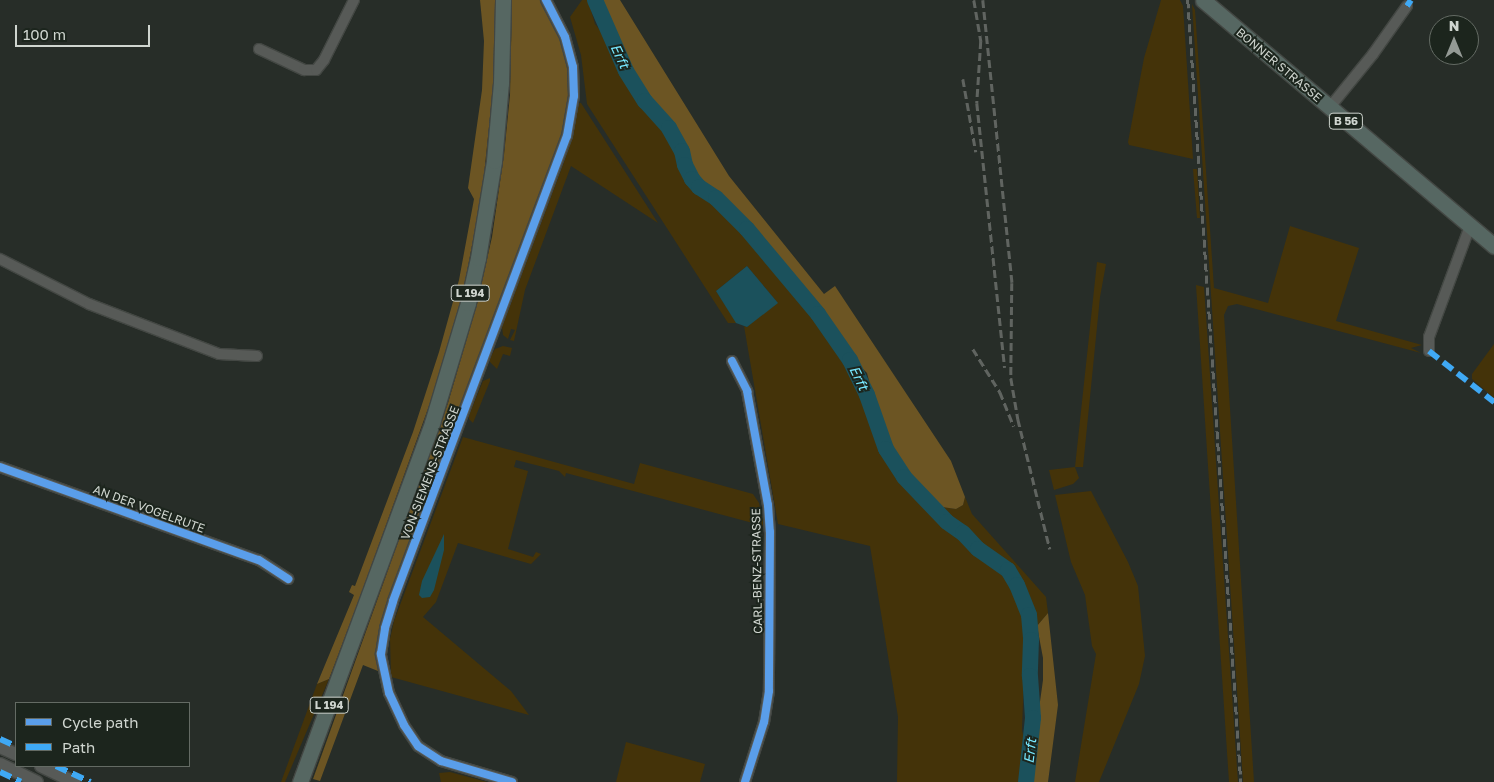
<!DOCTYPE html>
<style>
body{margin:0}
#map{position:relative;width:1494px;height:782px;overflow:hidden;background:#272d28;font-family:"Golos Text",sans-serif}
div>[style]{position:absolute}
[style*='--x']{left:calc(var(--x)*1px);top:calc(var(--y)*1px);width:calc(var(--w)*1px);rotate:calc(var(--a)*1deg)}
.green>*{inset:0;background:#443309}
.forest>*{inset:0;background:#6c5523}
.water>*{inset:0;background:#1b515c}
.river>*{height:16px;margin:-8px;padding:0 8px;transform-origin:8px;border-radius:8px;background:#1b515c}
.roads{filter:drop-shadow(1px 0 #434743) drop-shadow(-1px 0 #434743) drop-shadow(0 1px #434743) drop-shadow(0 -1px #434743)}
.minor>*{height:10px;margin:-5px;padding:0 5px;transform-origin:5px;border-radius:5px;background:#575a57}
.tertiary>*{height:12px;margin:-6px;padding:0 6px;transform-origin:6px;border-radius:6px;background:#575a57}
.primary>*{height:15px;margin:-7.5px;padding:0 7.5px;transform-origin:7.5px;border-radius:7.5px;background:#566762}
.rail>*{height:2.5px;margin-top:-1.25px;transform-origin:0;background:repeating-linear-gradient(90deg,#606460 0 8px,transparent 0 12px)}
.quiet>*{height:6px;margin-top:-3px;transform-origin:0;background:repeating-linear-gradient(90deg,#3fa9f5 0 12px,transparent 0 18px)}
.cycleway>*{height:8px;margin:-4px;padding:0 4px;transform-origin:4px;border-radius:4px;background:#5a9eea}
span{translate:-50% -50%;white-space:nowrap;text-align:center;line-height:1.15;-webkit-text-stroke:4px #1c251d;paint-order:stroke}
.shield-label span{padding:1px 4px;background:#1c251d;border:1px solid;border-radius:4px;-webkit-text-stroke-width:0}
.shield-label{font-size:11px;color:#cfd5cf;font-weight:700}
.street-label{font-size:12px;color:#cfd5cf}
.water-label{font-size:14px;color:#77e7fe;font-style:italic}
.legend{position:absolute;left:15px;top:702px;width:175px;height:65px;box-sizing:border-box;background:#1c251d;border:1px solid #646b64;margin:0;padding:6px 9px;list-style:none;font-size:15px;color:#cfd5cf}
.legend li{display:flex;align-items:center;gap:10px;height:25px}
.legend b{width:25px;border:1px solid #646b64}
.north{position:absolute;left:1429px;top:15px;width:50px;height:50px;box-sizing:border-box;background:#1c251d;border:1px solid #646b64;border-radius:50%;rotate:0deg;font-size:14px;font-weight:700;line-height:20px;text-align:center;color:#cfd5cf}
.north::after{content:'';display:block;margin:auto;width:18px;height:22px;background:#949a95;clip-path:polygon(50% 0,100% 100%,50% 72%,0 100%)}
.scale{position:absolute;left:15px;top:25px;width:135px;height:22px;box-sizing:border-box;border:2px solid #cfd5cf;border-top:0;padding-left:6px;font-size:15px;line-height:18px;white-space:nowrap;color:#cfd5cf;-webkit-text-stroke:4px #1c251d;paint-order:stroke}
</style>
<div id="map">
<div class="green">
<div style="clip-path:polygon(582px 0,588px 0,595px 24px,606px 38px,625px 79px,640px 102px,665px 131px,676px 149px,687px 177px,697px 191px,712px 202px,744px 233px,816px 320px,832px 344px,851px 364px,875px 433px,888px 459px,900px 477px,924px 506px,943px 524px,1007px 573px,1024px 610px,1029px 643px,1024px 674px,1022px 730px,1025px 744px,1021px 782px,897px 782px,898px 717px,870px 546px,778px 524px,744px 326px,747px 327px,777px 302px,747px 266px,716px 291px,737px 323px,728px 323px,587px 104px,581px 55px,570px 17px)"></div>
<div style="clip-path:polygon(1161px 0,1180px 0,1183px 6px,1193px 159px,1129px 145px,1128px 142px,1144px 58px)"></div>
<div style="clip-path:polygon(1192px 4px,1195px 10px,1214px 288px,1268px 303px,1290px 226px,1359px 248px,1336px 321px,1422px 345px,1411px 348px,1421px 353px,1237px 304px,1228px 306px,1224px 315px,1254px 782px,1243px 782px)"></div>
<div style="clip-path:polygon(578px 103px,581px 103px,658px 223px,571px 166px,525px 290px,514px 341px,510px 340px,515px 330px,511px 329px,508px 339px,503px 335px,502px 327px,564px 162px,573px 132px)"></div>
<div style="clip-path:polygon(1193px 169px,1197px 169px,1200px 218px,1197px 218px)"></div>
<div style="clip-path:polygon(1097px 262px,1106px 264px,1100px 297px,1083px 467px,1075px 467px,1079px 478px,1073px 484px,1054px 490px,1049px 470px,1075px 467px)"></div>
<div style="clip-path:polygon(1196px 285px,1204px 287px,1238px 782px,1229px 782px)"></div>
<div style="clip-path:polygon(1494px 344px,1494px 398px,1472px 379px,1472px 374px)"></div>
<div style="clip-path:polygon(503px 346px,512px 348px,510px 356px,503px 354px,497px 369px,490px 362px,490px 358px,495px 349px)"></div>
<div style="clip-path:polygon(490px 378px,490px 381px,473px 423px,469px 419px,469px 415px,483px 381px)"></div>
<div style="clip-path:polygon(463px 437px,634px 484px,640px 463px,753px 494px,759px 503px,764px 526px,566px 473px,565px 477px,559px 471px,516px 460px,514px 467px,528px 471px,508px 549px,533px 557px,536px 552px,541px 554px,531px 564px,458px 543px,436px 602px,423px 617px,511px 691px,529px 715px,391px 677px,390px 639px,394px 621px)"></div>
<div style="clip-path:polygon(1091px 491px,1128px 562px,1138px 586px,1145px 656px,1139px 684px,1099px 782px,1075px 782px,1096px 654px,1092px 646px,1085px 595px,1071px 562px,1055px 495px)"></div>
<div style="clip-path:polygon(965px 497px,972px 514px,1046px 597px,1048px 613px,1037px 626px,1027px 595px,1012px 568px,998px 557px,988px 553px,964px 528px,951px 520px,935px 506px,956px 509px,963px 505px)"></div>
<div style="clip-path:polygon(329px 679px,285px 782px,281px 782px,317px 684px)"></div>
<div style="clip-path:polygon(626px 742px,705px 764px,700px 782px,616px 782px)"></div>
<div style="clip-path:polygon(450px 772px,487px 782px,441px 782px,439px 773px)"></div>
</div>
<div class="forest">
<div style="clip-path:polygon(480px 0,496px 0,493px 88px,482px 194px,462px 297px,434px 392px,360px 597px,329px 679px,317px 684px,354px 595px,349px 592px,352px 585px,355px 586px,413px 432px,439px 352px,459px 280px,474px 199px,468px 188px,482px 90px,484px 41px)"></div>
<div style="clip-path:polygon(512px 0,541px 0,559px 35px,568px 65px,569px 98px,561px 141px,381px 626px,377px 652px,378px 671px,363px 665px,320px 781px,313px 779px,448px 403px,477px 304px,492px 237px,504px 155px,510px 95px)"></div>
<div style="clip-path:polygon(599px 0,620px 0,729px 176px,824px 294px,835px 286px,951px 461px,965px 497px,963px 505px,956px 509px,935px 506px,906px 476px,891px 453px,880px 424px,867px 373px,859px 365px,825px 317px,766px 250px,749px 226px,693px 172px,683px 141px,673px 125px,637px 83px)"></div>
<div style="clip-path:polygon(1048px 613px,1058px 705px,1048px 782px,1031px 782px,1033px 752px,1043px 680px,1043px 658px,1037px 626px)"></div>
</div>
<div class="water">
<div style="clip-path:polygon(747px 266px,778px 303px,747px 327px,736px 323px,716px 291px)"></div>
<div style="clip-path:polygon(444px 534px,444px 550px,434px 590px,430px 597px,422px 598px,419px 595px,422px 581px)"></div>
</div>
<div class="river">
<div style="--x:595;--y:0;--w:77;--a:66.4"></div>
<div style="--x:626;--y:71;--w:36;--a:58"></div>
<div style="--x:645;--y:101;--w:36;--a:48"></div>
<div style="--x:669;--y:128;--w:26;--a:61"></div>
<div style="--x:682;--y:151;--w:14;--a:78"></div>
<div style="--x:685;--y:165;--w:16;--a:63"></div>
<div style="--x:692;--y:179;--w:11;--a:49"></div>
<div style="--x:699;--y:187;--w:20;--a:33"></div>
<div style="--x:716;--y:198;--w:44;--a:45"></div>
<div style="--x:747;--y:229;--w:111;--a:50.1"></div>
<div style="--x:818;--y:314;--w:56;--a:55.2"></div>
<div style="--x:850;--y:360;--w:39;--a:64"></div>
<div style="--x:867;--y:395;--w:57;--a:70.6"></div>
<div style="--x:886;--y:449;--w:33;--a:57"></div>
<div style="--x:904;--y:477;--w:62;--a:46.3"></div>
<div style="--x:947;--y:522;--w:19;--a:35"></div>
<div style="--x:963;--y:533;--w:22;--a:47"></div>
<div style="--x:978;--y:549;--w:37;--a:35"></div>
<div style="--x:1008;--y:570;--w:17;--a:59"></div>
<div style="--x:1017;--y:585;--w:32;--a:68"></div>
<div style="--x:1029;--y:615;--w:25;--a:85"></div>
<div style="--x:1031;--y:640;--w:36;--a:92"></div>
<div style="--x:1030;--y:676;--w:42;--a:85.9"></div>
<div style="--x:1033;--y:718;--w:64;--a:96.2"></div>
</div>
<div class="roads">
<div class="minor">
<div style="--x:259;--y:49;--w:50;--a:25"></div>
<div style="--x:304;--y:70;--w:12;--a:0"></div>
<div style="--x:316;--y:70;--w:13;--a:-51"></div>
<div style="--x:324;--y:60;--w:67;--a:-63.4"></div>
<div style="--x:1330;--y:107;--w:68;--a:-50.9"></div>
<div style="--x:1373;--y:54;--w:59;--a:-54.7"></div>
<div style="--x:0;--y:259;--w:100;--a:26.8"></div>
<div style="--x:89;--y:304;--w:139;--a:21"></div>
<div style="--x:219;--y:354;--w:38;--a:3"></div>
<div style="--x:1429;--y:351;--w:14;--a:-90"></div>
<div style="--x:1429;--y:337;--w:118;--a:-69.7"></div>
<div style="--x:732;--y:361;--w:34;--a:63"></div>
<div style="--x:747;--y:391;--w:116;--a:79.6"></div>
<div style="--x:768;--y:505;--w:27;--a:86"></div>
<div style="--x:770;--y:532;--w:159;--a:90.4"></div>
<div style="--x:769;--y:691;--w:31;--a:99"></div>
<div style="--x:764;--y:722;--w:63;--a:107.6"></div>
<div style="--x:0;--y:467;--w:275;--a:19.8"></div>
<div style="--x:259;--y:560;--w:35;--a:33"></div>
<div style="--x:512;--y:782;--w:74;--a:-163.5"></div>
<div style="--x:441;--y:761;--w:27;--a:-147"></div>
<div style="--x:418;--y:746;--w:25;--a:-124"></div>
<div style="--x:404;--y:725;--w:35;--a:-115"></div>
<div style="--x:389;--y:693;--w:40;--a:-102"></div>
<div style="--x:381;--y:654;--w:26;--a:-81"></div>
<div style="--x:385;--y:628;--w:28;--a:-73"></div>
<div style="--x:393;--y:601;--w:496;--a:-69.5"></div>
<div style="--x:567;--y:136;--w:41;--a:-80.1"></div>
<div style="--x:574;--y:96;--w:29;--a:-92"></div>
<div style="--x:573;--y:67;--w:31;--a:-105"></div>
<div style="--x:565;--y:37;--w:42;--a:-117.2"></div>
</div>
<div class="tertiary">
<div style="--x:0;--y:747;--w:17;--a:24"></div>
<div style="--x:0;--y:764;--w:41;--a:25.9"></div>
<div style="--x:41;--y:766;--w:37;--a:26"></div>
</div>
<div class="primary">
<div style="--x:1203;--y:0;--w:381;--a:40.2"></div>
<div style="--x:300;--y:782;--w:382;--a:-69.8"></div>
<div style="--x:432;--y:423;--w:125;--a:-73.3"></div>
<div style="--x:468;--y:303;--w:46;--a:-77.5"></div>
<div style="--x:478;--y:258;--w:98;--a:-80.6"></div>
<div style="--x:494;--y:161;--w:78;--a:-84.9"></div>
<div style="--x:501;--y:83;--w:83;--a:-88.6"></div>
</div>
</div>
<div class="rail">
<div style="--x:974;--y:0;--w:42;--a:80.3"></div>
<div style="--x:981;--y:41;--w:62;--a:93.7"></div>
<div style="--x:977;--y:103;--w:266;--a:84"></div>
<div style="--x:983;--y:0;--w:284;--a:84.1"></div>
<div style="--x:1012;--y:283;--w:95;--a:90.6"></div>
<div style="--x:1011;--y:378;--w:42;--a:80.3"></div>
<div style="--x:1018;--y:419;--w:134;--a:76.2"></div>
<div style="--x:1188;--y:0;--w:784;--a:86.12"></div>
<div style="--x:963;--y:79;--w:74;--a:79.9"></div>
<div style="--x:973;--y:349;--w:51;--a:57.9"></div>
<div style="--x:1000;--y:392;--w:37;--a:68"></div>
</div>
<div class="quiet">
<div style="--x:1407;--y:6;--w:7;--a:-56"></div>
<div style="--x:1429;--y:351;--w:83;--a:38.1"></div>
<div style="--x:0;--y:739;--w:17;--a:24"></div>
<div style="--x:56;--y:766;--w:38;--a:25"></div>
<div style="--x:0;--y:772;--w:23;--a:25"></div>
</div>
<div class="cycleway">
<div style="--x:732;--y:361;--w:34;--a:63"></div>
<div style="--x:747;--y:391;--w:116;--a:79.6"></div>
<div style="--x:768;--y:505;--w:27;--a:86"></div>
<div style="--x:770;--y:532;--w:159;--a:90.4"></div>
<div style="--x:769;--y:691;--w:31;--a:99"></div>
<div style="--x:764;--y:722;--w:63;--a:107.6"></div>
<div style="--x:0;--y:467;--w:275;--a:19.8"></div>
<div style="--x:259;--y:560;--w:35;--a:33"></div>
<div style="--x:512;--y:782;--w:74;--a:-163.5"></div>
<div style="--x:441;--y:761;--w:27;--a:-147"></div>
<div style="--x:418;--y:746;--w:25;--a:-124"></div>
<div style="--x:404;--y:725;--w:35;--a:-115"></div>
<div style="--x:389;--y:693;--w:40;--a:-102"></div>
<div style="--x:381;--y:654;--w:26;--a:-81"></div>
<div style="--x:385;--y:628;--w:28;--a:-73"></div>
<div style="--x:393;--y:601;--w:496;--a:-69.5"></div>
<div style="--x:567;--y:136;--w:41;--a:-80.1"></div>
<div style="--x:574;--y:96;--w:29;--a:-92"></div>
<div style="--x:573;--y:67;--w:31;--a:-105"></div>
<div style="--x:565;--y:37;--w:42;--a:-117.2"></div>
</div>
<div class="shield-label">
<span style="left:1346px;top:121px">B 56</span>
<span style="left:470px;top:293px">L 194</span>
<span style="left:329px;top:705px">L 194</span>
</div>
<div class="street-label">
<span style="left:1279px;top:65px;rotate:40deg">BONNER STRASSE</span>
<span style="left:430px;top:473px;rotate:-69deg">VON-SIEMENS-STRASSE</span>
<span style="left:149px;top:509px;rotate:20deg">AN DER VOGELRUTE</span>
<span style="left:757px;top:571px;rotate:-91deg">CARL-BENZ-STRASSE</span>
</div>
<div class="water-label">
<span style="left:620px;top:56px;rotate:65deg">Erft</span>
<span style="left:859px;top:378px;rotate:64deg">Erft</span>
<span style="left:1030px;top:751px;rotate:-84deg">Erft</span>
</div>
<ul class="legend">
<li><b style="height:6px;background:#5a9eea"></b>Cycle path</li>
<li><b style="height:6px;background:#3fa9f5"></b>Path</li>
</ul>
<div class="north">N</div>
<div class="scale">100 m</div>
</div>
